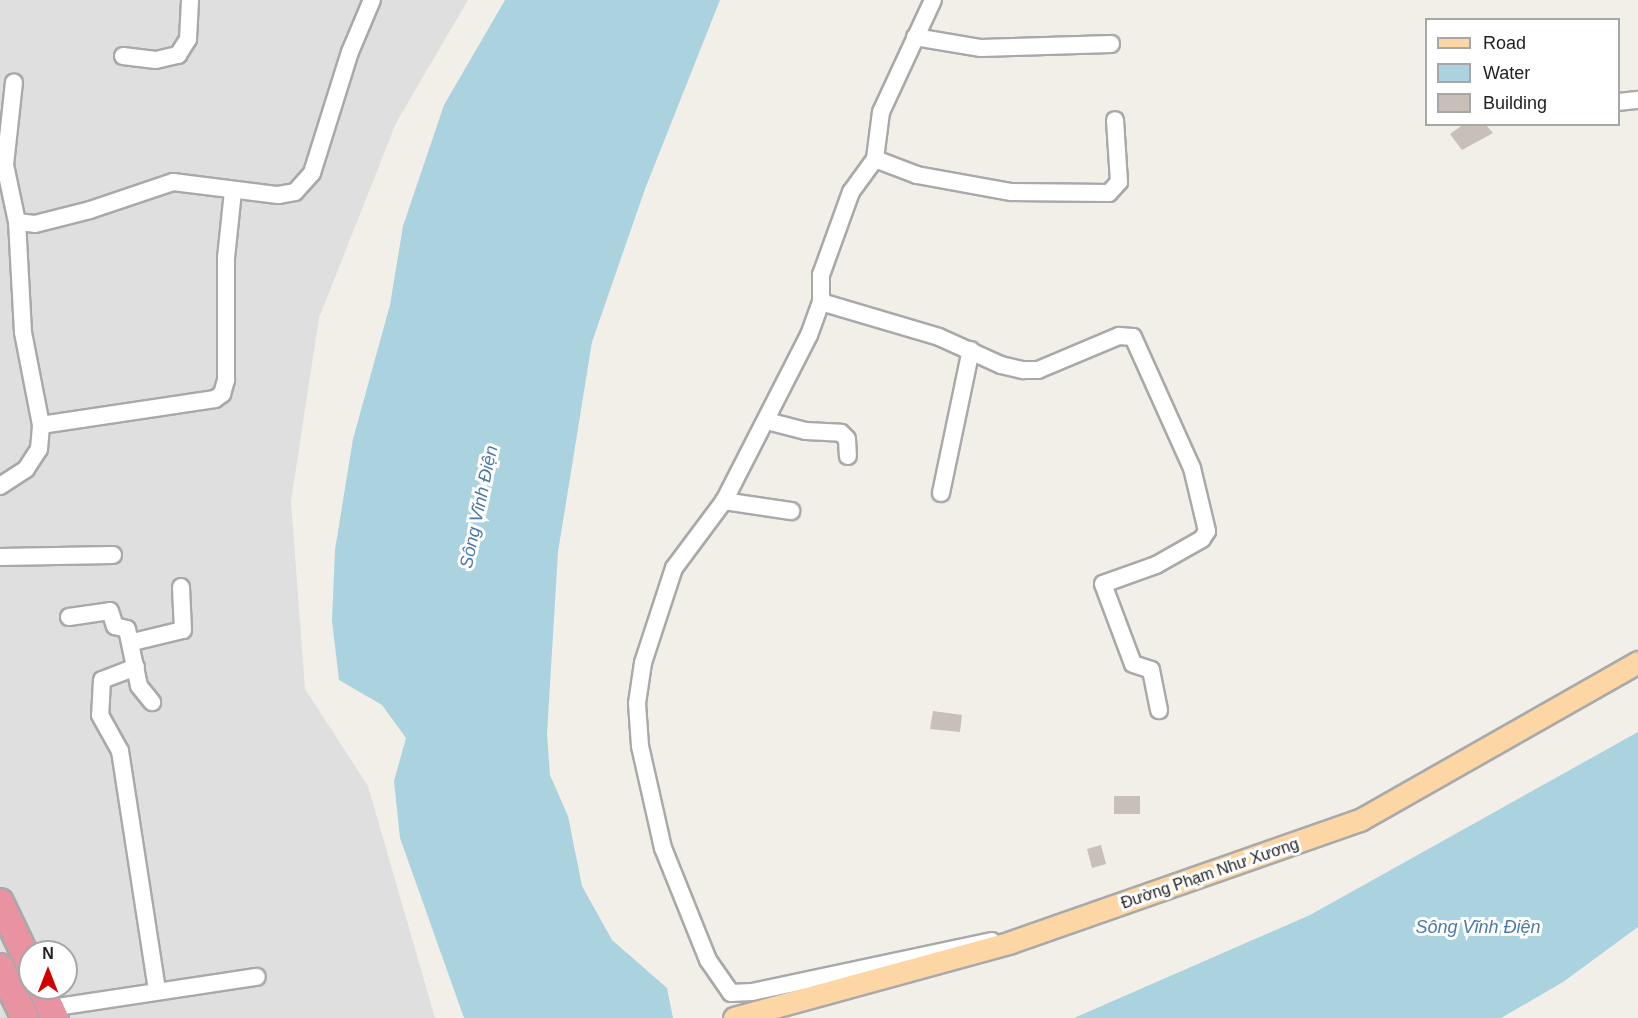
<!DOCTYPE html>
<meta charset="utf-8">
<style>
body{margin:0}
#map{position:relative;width:1638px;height:1018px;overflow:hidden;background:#f2efe9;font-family:Arial,sans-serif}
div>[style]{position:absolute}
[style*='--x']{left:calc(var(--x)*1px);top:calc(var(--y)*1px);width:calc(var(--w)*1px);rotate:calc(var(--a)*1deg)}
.residential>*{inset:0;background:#e0dfdf}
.water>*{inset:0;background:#aad3df}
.building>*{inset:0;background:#c7bfb8}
.roads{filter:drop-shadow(2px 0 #a9a9a9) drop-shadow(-2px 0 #a9a9a9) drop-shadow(0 2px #a9a9a9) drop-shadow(0 -2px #a9a9a9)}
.minor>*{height:16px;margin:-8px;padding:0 8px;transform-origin:8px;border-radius:8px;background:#fff}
.major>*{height:21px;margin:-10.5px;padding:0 10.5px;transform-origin:10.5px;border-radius:10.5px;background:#fcd6a4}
.highway>*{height:26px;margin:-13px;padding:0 13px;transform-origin:13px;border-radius:13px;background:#e892a2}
span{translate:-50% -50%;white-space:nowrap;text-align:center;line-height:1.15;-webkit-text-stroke:6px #fff;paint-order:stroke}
.street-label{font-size:16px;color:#222}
.water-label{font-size:18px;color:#4a7aab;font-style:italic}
.legend{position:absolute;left:1425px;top:18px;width:195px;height:108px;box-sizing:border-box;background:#fff;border:2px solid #a7a7a7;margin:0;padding:8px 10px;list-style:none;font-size:18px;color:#222}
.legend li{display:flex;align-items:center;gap:12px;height:30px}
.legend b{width:30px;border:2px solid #a7a7a7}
.north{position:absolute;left:18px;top:940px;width:60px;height:60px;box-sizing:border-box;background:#fff;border:2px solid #a7a7a7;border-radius:50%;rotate:0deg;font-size:16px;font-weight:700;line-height:24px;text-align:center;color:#222}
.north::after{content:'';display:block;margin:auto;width:21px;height:27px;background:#d40000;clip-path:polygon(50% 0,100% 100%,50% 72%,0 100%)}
</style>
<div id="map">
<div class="residential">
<div style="clip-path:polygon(evenodd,0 0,468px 0,396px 123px,319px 318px,291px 501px,305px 689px,368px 786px,435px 1018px,0 1018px,0 0,30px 952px,66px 952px,66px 988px,30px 988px,30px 952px)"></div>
</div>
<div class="water">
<div style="clip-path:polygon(505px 0,720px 0,645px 189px,592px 342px,558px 552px,547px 734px,550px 775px,568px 816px,582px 886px,612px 940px,667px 988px,673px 1018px,464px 1018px,400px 838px,394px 781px,406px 738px,382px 705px,339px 680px,332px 621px,335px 550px,353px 439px,390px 305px,403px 226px,444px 105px)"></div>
<div style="clip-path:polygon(1638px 732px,1638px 927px,1563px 982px,1501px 1018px,1074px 1018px,1310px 915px)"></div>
</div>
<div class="building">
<div style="clip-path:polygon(1464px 124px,1485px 124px,1493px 133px,1462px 150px,1450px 134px)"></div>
<div style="clip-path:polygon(933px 711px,962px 715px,960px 732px,930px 729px)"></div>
<div style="clip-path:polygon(1114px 796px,1140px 796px,1140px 814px,1114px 814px)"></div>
<div style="clip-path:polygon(1101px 845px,1106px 864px,1092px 868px,1087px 849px)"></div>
</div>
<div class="roads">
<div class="minor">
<div style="--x:933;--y:0;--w:123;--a:114.9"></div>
<div style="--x:881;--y:112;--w:47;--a:97.3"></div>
<div style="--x:875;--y:159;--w:41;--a:126"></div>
<div style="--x:851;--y:192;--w:88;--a:109.9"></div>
<div style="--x:821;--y:275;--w:27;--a:90"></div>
<div style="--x:821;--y:302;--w:35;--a:110"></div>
<div style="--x:809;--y:335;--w:186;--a:117.1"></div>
<div style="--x:724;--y:501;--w:84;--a:126.7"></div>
<div style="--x:674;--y:568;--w:100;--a:108.1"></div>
<div style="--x:643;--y:663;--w:40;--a:98.5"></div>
<div style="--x:637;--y:703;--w:43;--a:86"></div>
<div style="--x:640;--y:746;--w:105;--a:77.3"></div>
<div style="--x:663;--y:848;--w:121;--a:68.1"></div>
<div style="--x:708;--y:960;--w:40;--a:55.1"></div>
<div style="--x:731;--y:993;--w:21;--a:-3"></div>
<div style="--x:752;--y:992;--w:245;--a:-12"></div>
<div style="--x:915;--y:37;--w:67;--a:9.5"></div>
<div style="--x:981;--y:48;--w:130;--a:-1.8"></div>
<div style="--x:123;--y:56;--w:33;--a:7"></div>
<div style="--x:156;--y:60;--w:23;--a:-13"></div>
<div style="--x:178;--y:55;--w:19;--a:-58"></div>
<div style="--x:188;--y:39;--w:39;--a:-87"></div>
<div style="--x:1618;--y:102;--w:20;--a:-6"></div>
<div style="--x:875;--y:159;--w:45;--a:20.9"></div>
<div style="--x:917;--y:175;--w:96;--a:10.3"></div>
<div style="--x:1011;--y:192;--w:98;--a:0.6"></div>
<div style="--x:1109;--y:193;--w:15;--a:-48"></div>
<div style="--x:1119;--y:182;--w:62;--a:-93.7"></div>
<div style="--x:17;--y:222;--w:18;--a:6"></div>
<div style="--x:35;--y:224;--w:57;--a:-14.3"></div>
<div style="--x:90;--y:210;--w:88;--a:-18.6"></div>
<div style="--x:173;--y:182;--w:106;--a:7.1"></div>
<div style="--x:278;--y:195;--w:17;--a:-10"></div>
<div style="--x:295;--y:192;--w:25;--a:-48"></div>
<div style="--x:312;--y:173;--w:127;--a:-72.6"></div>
<div style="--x:350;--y:52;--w:56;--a:-67.1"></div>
<div style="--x:821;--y:302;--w:123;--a:16.5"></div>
<div style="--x:939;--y:337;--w:68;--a:24.3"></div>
<div style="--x:1001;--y:365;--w:23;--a:13"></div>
<div style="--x:1023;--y:370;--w:15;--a:0"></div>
<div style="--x:1038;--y:370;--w:88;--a:-22.8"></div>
<div style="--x:1119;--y:336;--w:14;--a:4"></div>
<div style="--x:1133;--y:337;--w:144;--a:65.8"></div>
<div style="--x:1192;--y:468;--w:65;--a:76.6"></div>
<div style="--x:1207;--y:531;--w:9;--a:122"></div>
<div style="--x:1202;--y:539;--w:53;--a:150.5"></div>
<div style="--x:1156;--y:565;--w:56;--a:160.3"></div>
<div style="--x:1103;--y:584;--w:85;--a:69.4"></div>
<div style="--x:1133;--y:664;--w:19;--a:18"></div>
<div style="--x:1151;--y:670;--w:41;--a:78.7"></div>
<div style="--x:767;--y:421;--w:40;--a:14.4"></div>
<div style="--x:806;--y:431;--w:35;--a:3"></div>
<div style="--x:841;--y:433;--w:8;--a:45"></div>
<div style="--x:847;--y:439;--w:17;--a:87"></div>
<div style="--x:41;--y:425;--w:176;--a:-8.5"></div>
<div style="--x:215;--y:399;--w:9;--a:-36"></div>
<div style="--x:222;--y:394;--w:15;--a:-74"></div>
<div style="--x:226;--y:380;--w:122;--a:-90"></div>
<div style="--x:226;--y:258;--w:67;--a:-84"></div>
<div style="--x:0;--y:486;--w:31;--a:-33"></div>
<div style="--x:26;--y:469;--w:24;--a:-57"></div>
<div style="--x:39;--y:449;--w:24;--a:-85"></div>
<div style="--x:41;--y:425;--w:95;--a:-101"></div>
<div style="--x:23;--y:332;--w:110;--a:-93.1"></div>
<div style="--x:17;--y:222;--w:58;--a:-101.9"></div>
<div style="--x:5;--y:165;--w:83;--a:-83.8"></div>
<div style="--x:941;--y:493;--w:146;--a:-78.2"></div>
<div style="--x:724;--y:501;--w:68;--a:8.5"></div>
<div style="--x:0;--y:557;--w:113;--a:-1"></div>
<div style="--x:69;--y:617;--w:41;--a:-8.3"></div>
<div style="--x:110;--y:611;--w:16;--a:72"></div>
<div style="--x:115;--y:626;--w:12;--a:14"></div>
<div style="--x:127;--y:629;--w:58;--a:78.1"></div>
<div style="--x:139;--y:686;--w:21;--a:51"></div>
<div style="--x:133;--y:642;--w:51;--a:-13.5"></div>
<div style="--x:183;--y:630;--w:43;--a:-92.7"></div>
<div style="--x:136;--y:667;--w:36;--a:159"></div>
<div style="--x:102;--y:680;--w:35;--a:93"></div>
<div style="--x:100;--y:715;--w:41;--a:60.9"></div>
<div style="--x:120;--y:751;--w:241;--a:81.2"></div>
<div style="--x:51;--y:1008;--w:208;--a:-8.6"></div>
</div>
<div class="major">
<div style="--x:734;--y:1018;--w:287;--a:-15.3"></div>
<div style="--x:1011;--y:942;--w:370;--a:-19.3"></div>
<div style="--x:1360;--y:820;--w:320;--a:-29.6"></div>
</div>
<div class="highway">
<div style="--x:0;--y:902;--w:70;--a:64.5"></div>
<div style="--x:0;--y:967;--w:57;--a:63.9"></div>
<div style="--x:41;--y:988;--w:33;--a:65"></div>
</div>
</div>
<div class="street-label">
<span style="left:1210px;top:874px;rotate:-19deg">Đường Phạm Như Xương</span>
</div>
<div class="water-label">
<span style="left:479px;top:507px;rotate:-78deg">Sông Vĩnh Điện</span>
<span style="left:1478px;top:927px">Sông Vĩnh Điện</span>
</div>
<ul class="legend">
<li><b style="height:8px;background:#fcd6a4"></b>Road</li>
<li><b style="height:16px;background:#aad3df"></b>Water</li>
<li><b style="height:16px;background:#c7bfb8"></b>Building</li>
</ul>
<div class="north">N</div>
</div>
